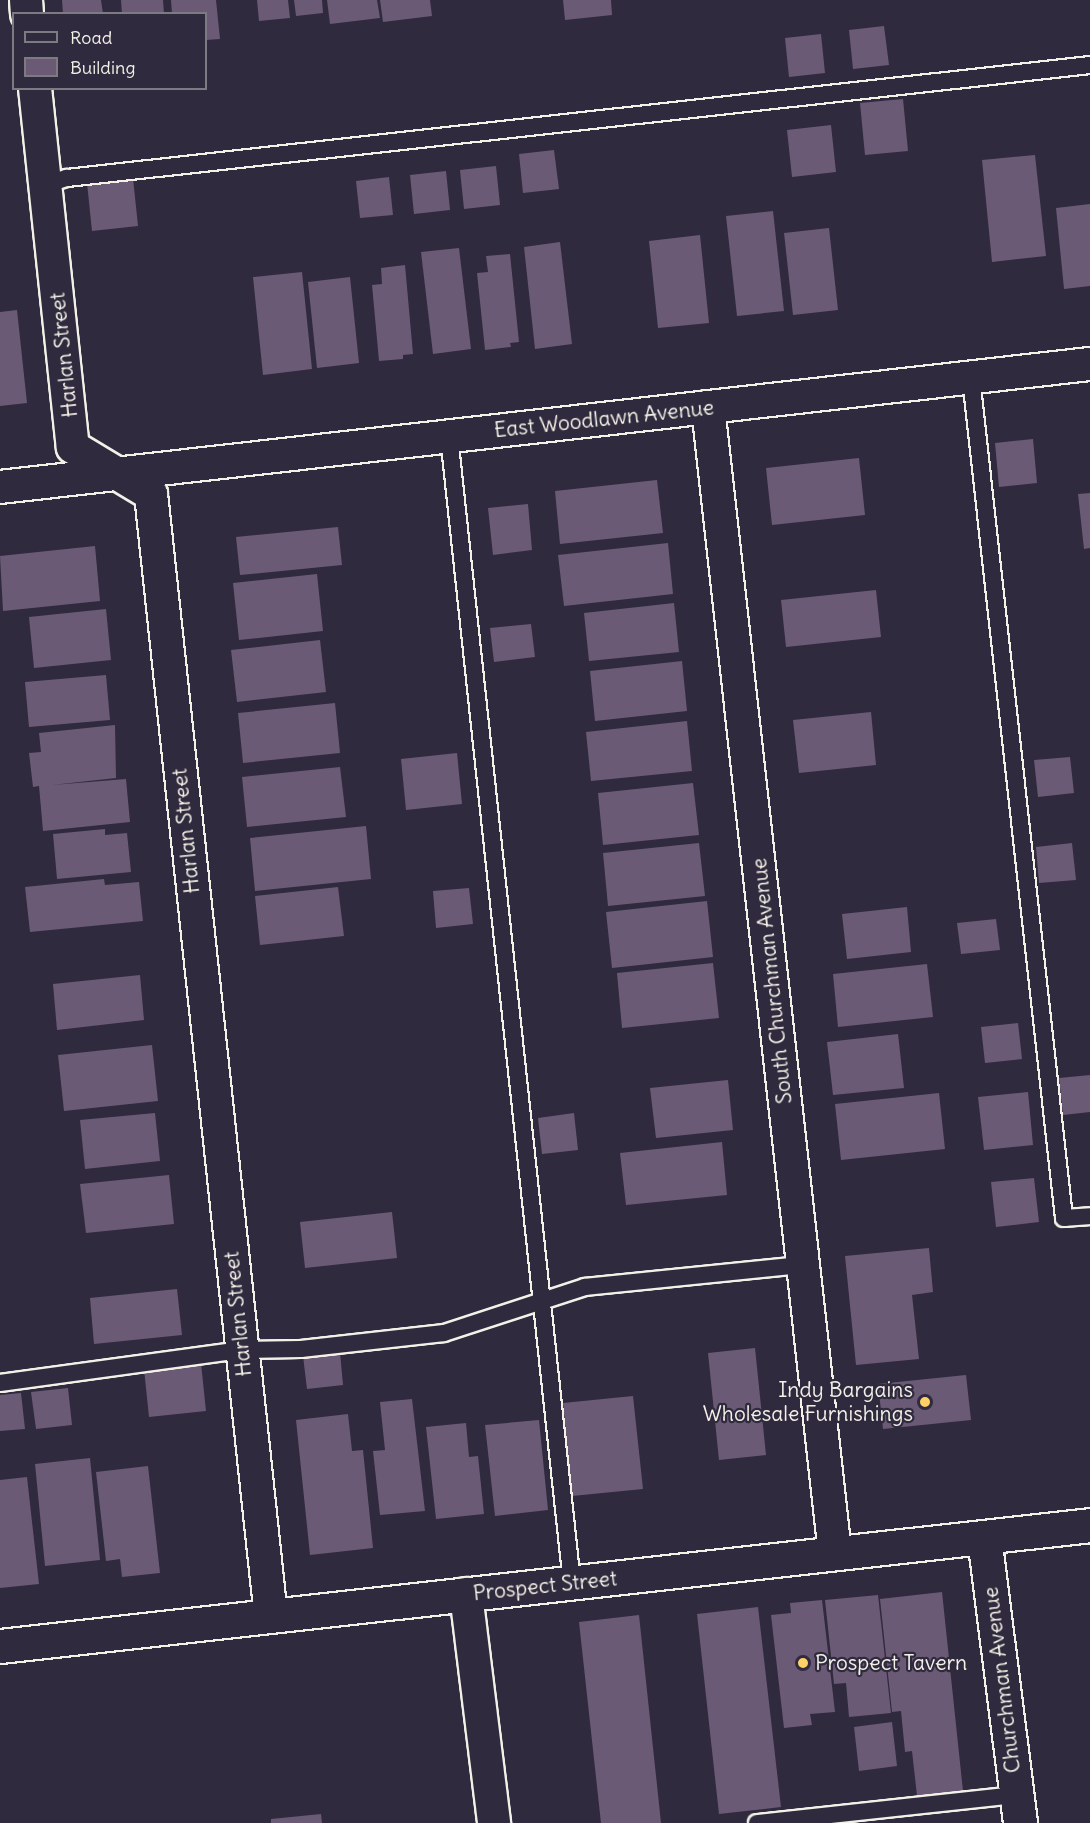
<!DOCTYPE html>
<style>
body{margin:0}
#map{position:relative;width:1090px;height:1823px;overflow:hidden;background:#2f2a3d;font-family:Delius,sans-serif}
div>[style]{position:absolute}
[style*='--x']{left:calc(var(--x)*1px);top:calc(var(--y)*1px);width:calc(var(--w)*1px);rotate:calc(var(--a)*1deg)}
.building>*{inset:0;background:#6b5a75}
.roads{filter:drop-shadow(2px 0 #f4f1e8) drop-shadow(-2px 0 #f4f1e8) drop-shadow(0 2px #f4f1e8) drop-shadow(0 -2px #f4f1e8)}
.lane>*{height:16px;margin:-8px;padding:0 8px;transform-origin:8px;border-radius:8px;background:#2f2a3d}
.street>*{height:32px;margin:-16px;padding:0 16px;transform-origin:16px;border-radius:16px;background:#2f2a3d}
.secondary>*{height:33px;margin:-16.5px;padding:0 16.5px;transform-origin:16.5px;border-radius:16.5px;background:#2f2a3d}
.dots>*{width:16px;height:16px;translate:-50% -50%;box-sizing:border-box;border:3px solid #2f2a3d;border-radius:50%}
span{translate:-50% -50%;white-space:nowrap;text-align:center;line-height:1.15;-webkit-text-stroke:4.5px #2f2a3d;paint-order:stroke}
.street-label{font-size:21px;color:#f4f1e8}
.poi-label{font-size:21px;color:#f4f1e8}
.right{translate:-100% -50%;text-align:right}
.left{translate:0 -50%;text-align:left}
.legend{position:absolute;left:12px;top:12px;width:195px;height:78px;box-sizing:border-box;background:#2f2a3d;border:2px solid #7e7a81;margin:0;padding:8px 10px;list-style:none;font-size:18px;color:#f4f1e8}
.legend li{display:flex;align-items:center;gap:12px;height:30px}
.legend b{width:30px;border:2px solid #7e7a81}
</style>
<div id="map">
<div class="building">
<div style="clip-path:polygon(62px 0,101px 0,103px 14px,63px 14px)"></div>
<div style="clip-path:polygon(121px 0,163px 0,164px 14px,122px 14px)"></div>
<div style="clip-path:polygon(171px 0,216px 0,220px 39px,206px 40px,206px 14px,172px 14px)"></div>
<div style="clip-path:polygon(257px 0,288px 0,290px 18px,259px 21px)"></div>
<div style="clip-path:polygon(294px 0,322px 0,323px 13px,296px 16px)"></div>
<div style="clip-path:polygon(327px 0,377px 0,380px 18px,330px 24px)"></div>
<div style="clip-path:polygon(380px 0,430px 0,432px 16px,383px 22px)"></div>
<div style="clip-path:polygon(563px 0,611px 0,612px 15px,565px 20px)"></div>
<div style="clip-path:polygon(884px 26px,889px 65px,853px 69px,849px 30px)"></div>
<div style="clip-path:polygon(821px 34px,825px 73px,789px 77px,785px 38px)"></div>
<div style="clip-path:polygon(903px 99px,908px 151px,865px 155px,860px 103px)"></div>
<div style="clip-path:polygon(831px 125px,836px 172px,792px 177px,787px 130px)"></div>
<div style="clip-path:polygon(554px 150px,559px 189px,523px 193px,519px 154px)"></div>
<div style="clip-path:polygon(1035px 155px,1046px 256px,992px 262px,982px 160px)"></div>
<div style="clip-path:polygon(496px 166px,500px 205px,464px 209px,460px 170px)"></div>
<div style="clip-path:polygon(446px 171px,450px 210px,414px 214px,410px 175px)"></div>
<div style="clip-path:polygon(389px 177px,393px 215px,360px 218px,356px 181px)"></div>
<div style="clip-path:polygon(133px 178px,138px 226px,92px 231px,87px 183px)"></div>
<div style="clip-path:polygon(1090px 204px,1090px 286px,1064px 289px,1056px 208px)"></div>
<div style="clip-path:polygon(773px 211px,784px 311px,737px 316px,726px 216px)"></div>
<div style="clip-path:polygon(829px 228px,838px 310px,793px 315px,784px 233px)"></div>
<div style="clip-path:polygon(700px 235px,709px 323px,658px 328px,649px 241px)"></div>
<div style="clip-path:polygon(560px 242px,572px 344px,535px 349px,524px 247px)"></div>
<div style="clip-path:polygon(459px 248px,471px 349px,433px 354px,421px 252px)"></div>
<div style="clip-path:polygon(510px 254px,519px 342px,510px 343px,511px 347px,485px 350px,477px 273px,488px 272px,486px 256px)"></div>
<div style="clip-path:polygon(405px 265px,413px 354px,403px 355px,403px 359px,379px 361px,372px 285px,382px 284px,381px 268px)"></div>
<div style="clip-path:polygon(302px 272px,312px 369px,263px 375px,253px 277px)"></div>
<div style="clip-path:polygon(350px 277px,359px 363px,317px 368px,308px 282px)"></div>
<div style="clip-path:polygon(17px 310px,27px 403px,0 406px,0 312px)"></div>
<div style="clip-path:polygon(1033px 439px,1037px 483px,999px 487px,995px 443px)"></div>
<div style="clip-path:polygon(859px 458px,865px 515px,772px 525px,766px 468px)"></div>
<div style="clip-path:polygon(657px 480px,663px 533px,560px 544px,555px 491px)"></div>
<div style="clip-path:polygon(1090px 493px,1090px 548px,1084px 549px,1078px 494px)"></div>
<div style="clip-path:polygon(528px 504px,532px 550px,493px 555px,488px 508px)"></div>
<div style="clip-path:polygon(338px 527px,342px 565px,240px 575px,236px 537px)"></div>
<div style="clip-path:polygon(668px 543px,673px 594px,564px 606px,558px 555px)"></div>
<div style="clip-path:polygon(95px 546px,100px 601px,3px 611px,0 556px)"></div>
<div style="clip-path:polygon(317px 574px,323px 631px,239px 640px,233px 583px)"></div>
<div style="clip-path:polygon(876px 590px,881px 637px,786px 647px,781px 600px)"></div>
<div style="clip-path:polygon(674px 603px,679px 652px,589px 661px,584px 613px)"></div>
<div style="clip-path:polygon(106px 609px,111px 660px,34px 668px,29px 617px)"></div>
<div style="clip-path:polygon(531px 624px,535px 657px,494px 662px,490px 628px)"></div>
<div style="clip-path:polygon(320px 640px,326px 692px,237px 702px,231px 650px)"></div>
<div style="clip-path:polygon(682px 661px,687px 711px,595px 721px,590px 671px)"></div>
<div style="clip-path:polygon(106px 675px,110px 720px,29px 727px,25px 682px)"></div>
<div style="clip-path:polygon(335px 703px,340px 753px,243px 763px,238px 713px)"></div>
<div style="clip-path:polygon(871px 712px,876px 765px,799px 773px,793px 720px)"></div>
<div style="clip-path:polygon(687px 721px,692px 771px,591px 781px,586px 732px)"></div>
<div style="clip-path:polygon(115px 725px,116px 778px,52px 785px,126px 779px,130px 822px,43px 831px,39px 786px,33px 787px,29px 753px,41px 752px,39px 733px)"></div>
<div style="clip-path:polygon(457px 753px,462px 804px,406px 810px,401px 759px)"></div>
<div style="clip-path:polygon(1070px 757px,1074px 793px,1038px 797px,1034px 760px)"></div>
<div style="clip-path:polygon(340px 767px,346px 817px,247px 827px,242px 777px)"></div>
<div style="clip-path:polygon(693px 783px,699px 835px,603px 845px,598px 793px)"></div>
<div style="clip-path:polygon(366px 826px,371px 879px,255px 891px,250px 838px)"></div>
<div style="clip-path:polygon(105px 829px,105px 835px,127px 833px,131px 872px,57px 879px,53px 834px)"></div>
<div style="clip-path:polygon(699px 843px,705px 896px,608px 906px,603px 853px)"></div>
<div style="clip-path:polygon(1072px 843px,1076px 880px,1039px 883px,1036px 847px)"></div>
<div style="clip-path:polygon(104px 879px,105px 885px,139px 882px,143px 921px,30px 932px,25px 887px)"></div>
<div style="clip-path:polygon(338px 887px,344px 936px,260px 945px,255px 896px)"></div>
<div style="clip-path:polygon(469px 888px,473px 924px,436px 928px,433px 891px)"></div>
<div style="clip-path:polygon(707px 901px,713px 957px,612px 968px,606px 912px)"></div>
<div style="clip-path:polygon(907px 907px,911px 952px,847px 959px,842px 914px)"></div>
<div style="clip-path:polygon(996px 919px,1000px 950px,961px 954px,957px 923px)"></div>
<div style="clip-path:polygon(713px 963px,719px 1018px,622px 1028px,617px 973px)"></div>
<div style="clip-path:polygon(927px 964px,933px 1017px,838px 1027px,833px 974px)"></div>
<div style="clip-path:polygon(140px 975px,144px 1020px,57px 1030px,53px 984px)"></div>
<div style="clip-path:polygon(1018px 1023px,1022px 1059px,985px 1063px,981px 1027px)"></div>
<div style="clip-path:polygon(898px 1034px,904px 1088px,833px 1095px,827px 1042px)"></div>
<div style="clip-path:polygon(152px 1045px,158px 1101px,64px 1111px,58px 1055px)"></div>
<div style="clip-path:polygon(1090px 1075px,1090px 1112px,1063px 1115px,1059px 1078px)"></div>
<div style="clip-path:polygon(728px 1080px,733px 1130px,656px 1138px,650px 1088px)"></div>
<div style="clip-path:polygon(1028px 1092px,1033px 1145px,984px 1150px,978px 1097px)"></div>
<div style="clip-path:polygon(939px 1093px,945px 1149px,841px 1160px,835px 1104px)"></div>
<div style="clip-path:polygon(155px 1113px,160px 1161px,85px 1169px,80px 1120px)"></div>
<div style="clip-path:polygon(574px 1113px,578px 1150px,542px 1154px,538px 1118px)"></div>
<div style="clip-path:polygon(722px 1142px,727px 1195px,626px 1205px,620px 1153px)"></div>
<div style="clip-path:polygon(169px 1175px,174px 1224px,86px 1233px,80px 1184px)"></div>
<div style="clip-path:polygon(1034px 1178px,1039px 1222px,996px 1227px,991px 1182px)"></div>
<div style="clip-path:polygon(392px 1212px,397px 1258px,305px 1268px,300px 1222px)"></div>
<div style="clip-path:polygon(929px 1248px,933px 1292px,912px 1295px,919px 1359px,856px 1365px,845px 1256px)"></div>
<div style="clip-path:polygon(177px 1289px,182px 1335px,94px 1344px,90px 1298px)"></div>
<div style="clip-path:polygon(755px 1348px,766px 1455px,719px 1460px,708px 1353px)"></div>
<div style="clip-path:polygon(340px 1352px,343px 1385px,307px 1389px,303px 1356px)"></div>
<div style="clip-path:polygon(201px 1363px,206px 1411px,149px 1417px,144px 1369px)"></div>
<div style="clip-path:polygon(966px 1375px,971px 1420px,883px 1429px,878px 1384px)"></div>
<div style="clip-path:polygon(68px 1388px,72px 1425px,36px 1429px,31px 1392px)"></div>
<div style="clip-path:polygon(21px 1393px,25px 1429px,0 1431px,0 1395px)"></div>
<div style="clip-path:polygon(633px 1396px,643px 1489px,572px 1496px,563px 1403px)"></div>
<div style="clip-path:polygon(412px 1399px,425px 1511px,380px 1515px,373px 1451px,385px 1450px,380px 1402px)"></div>
<div style="clip-path:polygon(348px 1414px,352px 1451px,363px 1450px,373px 1548px,310px 1555px,296px 1420px)"></div>
<div style="clip-path:polygon(539px 1420px,548px 1510px,495px 1516px,485px 1425px)"></div>
<div style="clip-path:polygon(466px 1423px,469px 1457px,478px 1456px,484px 1514px,436px 1519px,426px 1427px)"></div>
<div style="clip-path:polygon(90px 1458px,100px 1560px,45px 1566px,35px 1464px)"></div>
<div style="clip-path:polygon(148px 1466px,160px 1573px,122px 1577px,120px 1559px,106px 1561px,96px 1472px)"></div>
<div style="clip-path:polygon(27px 1477px,39px 1584px,0 1588px,0 1480px)"></div>
<div style="clip-path:polygon(942px 1592px,963px 1791px,917px 1796px,912px 1751px,905px 1752px,901px 1711px,892px 1712px,880px 1599px)"></div>
<div style="clip-path:polygon(878px 1595px,891px 1713px,849px 1717px,846px 1683px,834px 1684px,825px 1600px)"></div>
<div style="clip-path:polygon(822px 1600px,835px 1712px,810px 1714px,812px 1725px,784px 1728px,771px 1615px,791px 1613px,790px 1603px)"></div>
<div style="clip-path:polygon(758px 1607px,781px 1807px,719px 1814px,697px 1614px)"></div>
<div style="clip-path:polygon(639px 1615px,661px 1823px,601px 1823px,579px 1622px)"></div>
<div style="clip-path:polygon(892px 1722px,897px 1766px,859px 1771px,854px 1727px)"></div>
<div style="clip-path:polygon(321px 1814px,322px 1823px,271px 1823px,271px 1819px)"></div>
</div>
<div class="roads">
<div class="lane">
<div style="--x:45;--y:185;--w:23;--a:-18"></div>
<div style="--x:67;--y:178;--w:1029;--a:-6.3"></div>
<div style="--x:971;--y:378;--w:845;--a:83.68"></div>
<div style="--x:1064;--y:1218;--w:26;--a:-4"></div>
<div style="--x:449;--y:436;--w:1154;--a:83.88"></div>
<div style="--x:0;--y:1383;--w:244;--a:-7.8"></div>
<div style="--x:242;--y:1350;--w:59;--a:-1"></div>
<div style="--x:301;--y:1349;--w:144;--a:-6.4"></div>
<div style="--x:444;--y:1333;--w:148;--a:-18.1"></div>
<div style="--x:585;--y:1287;--w:219;--a:-5.8"></div>
<div style="--x:757;--y:1823;--w:261;--a:-6.2"></div>
</div>
<div class="street">
<div style="--x:26;--y:0;--w:14;--a:86"></div>
<div style="--x:35;--y:88;--w:361;--a:84"></div>
<div style="--x:73;--y:447;--w:91;--a:31.1"></div>
<div style="--x:151;--y:494;--w:1128;--a:83.9"></div>
<div style="--x:708;--y:407;--w:1154;--a:83.68"></div>
<div style="--x:0;--y:487;--w:1097;--a:-6.44"></div>
<div style="--x:466;--y:1594;--w:231;--a:83"></div>
</div>
<div class="secondary">
<div style="--x:984;--y:1537;--w:288;--a:82.8"></div>
<div style="--x:0;--y:1646;--w:1097;--a:-6.33"></div>
</div>
</div>
<div class="dots">
<div style="left:925px;top:1402px;background:#ffd166"></div>
<div style="left:803px;top:1663px;background:#ffd166"></div>
</div>
<div class="street-label">
<span style="left:64px;top:355px;rotate:-96deg">Harlan Street</span>
<span style="left:604px;top:419px;rotate:-6deg">East Woodlawn Avenue</span>
<span style="left:186px;top:831px;rotate:-96deg">Harlan Street</span>
<span style="left:772px;top:981px;rotate:-96deg">South Churchman Avenue</span>
<span style="left:238px;top:1314px;rotate:-96deg">Harlan Street</span>
<span style="left:545px;top:1586px;rotate:-6deg">Prospect Street</span>
<span style="left:1002px;top:1680px;rotate:-97deg">Churchman Avenue</span>
</div>
<div class="poi-label">
<span class="right" style="left:913px;top:1402px">Indy Bargains<br>Wholesale Furnishings</span>
<span class="left" style="left:815px;top:1663px">Prospect Tavern</span>
</div>
<ul class="legend">
<li><b style="height:8px;background:#2f2a3d"></b>Road</li>
<li><b style="height:16px;background:#6b5a75"></b>Building</li>
</ul>
</div>
